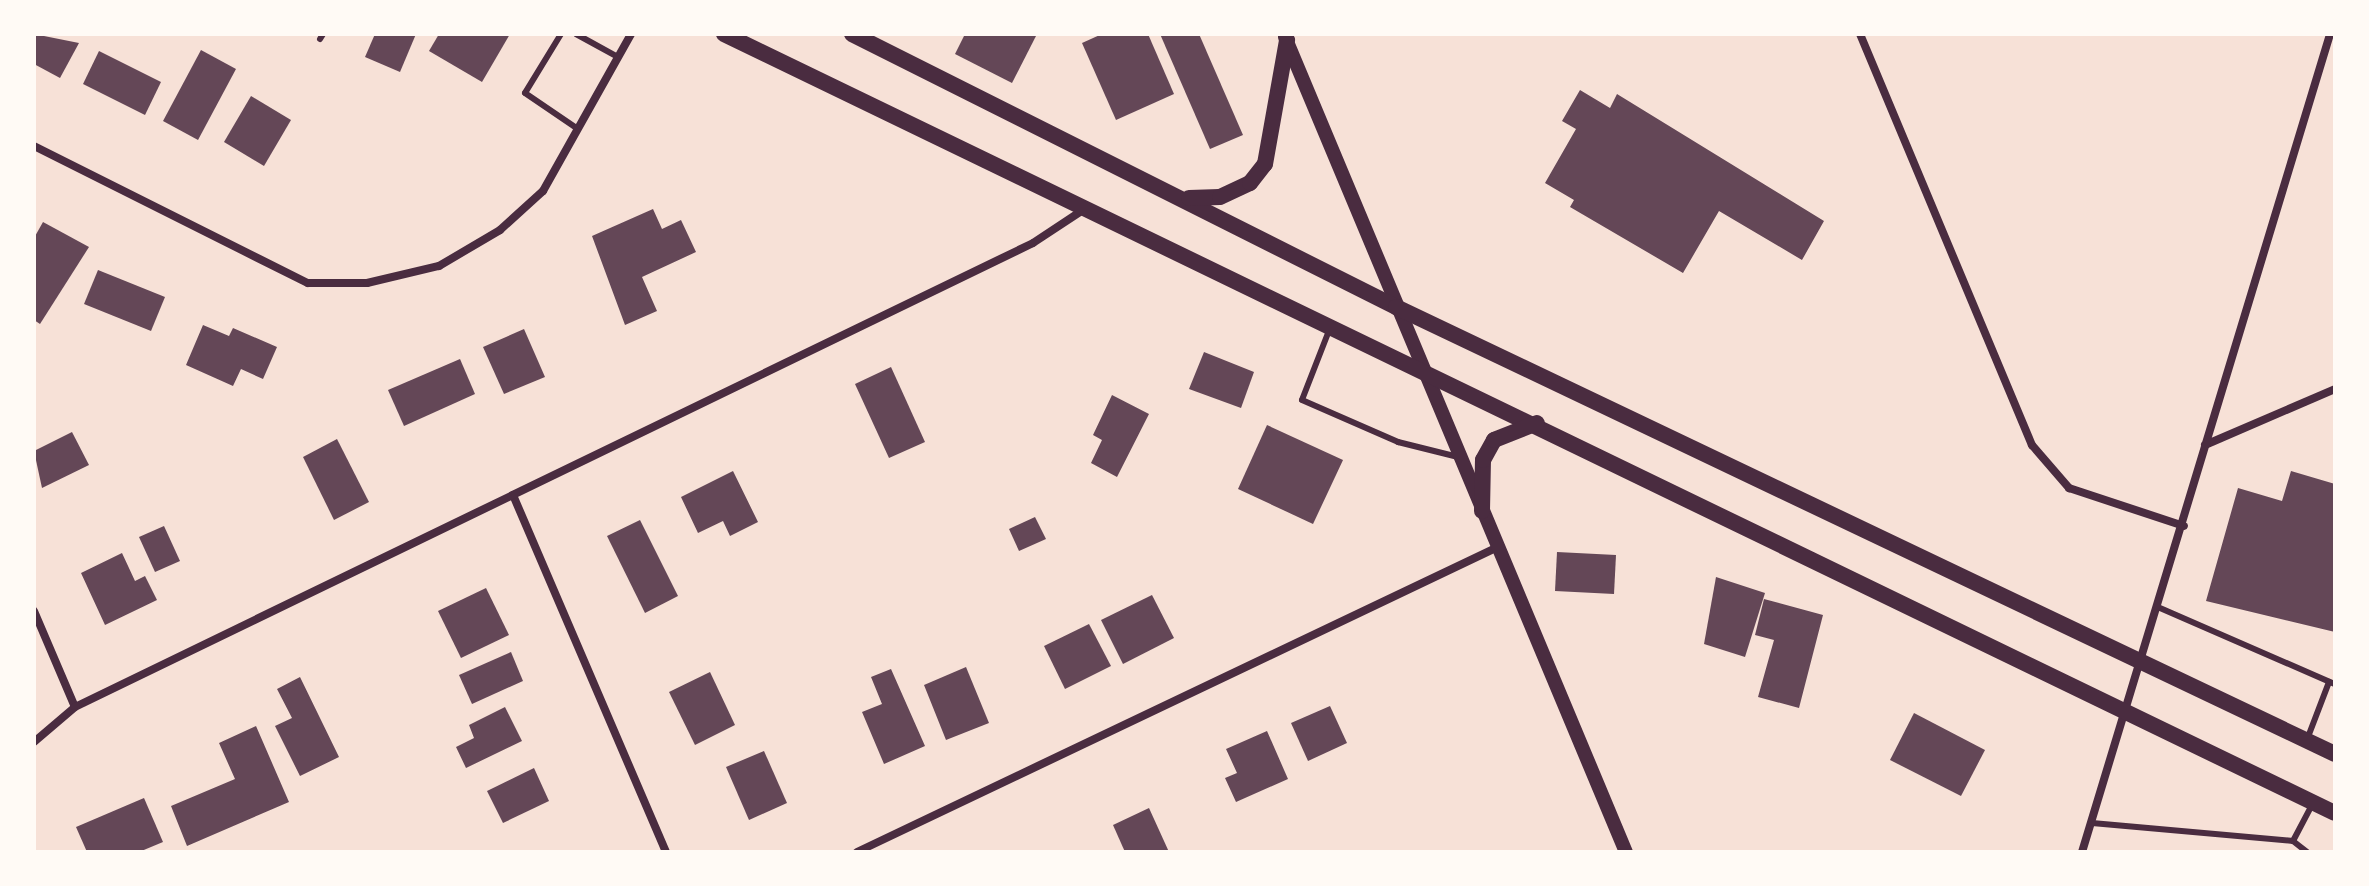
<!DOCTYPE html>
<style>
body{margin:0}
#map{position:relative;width:2369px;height:886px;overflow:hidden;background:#f7e1d7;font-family:Raleway,sans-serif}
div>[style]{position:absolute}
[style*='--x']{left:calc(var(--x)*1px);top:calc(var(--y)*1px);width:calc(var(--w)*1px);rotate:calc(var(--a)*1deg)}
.building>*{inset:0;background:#644757}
.service>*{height:6px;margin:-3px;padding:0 3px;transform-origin:3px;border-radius:3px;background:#4a2c40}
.minor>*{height:8px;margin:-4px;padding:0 4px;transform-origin:4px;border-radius:4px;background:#4a2c40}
.tertiary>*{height:14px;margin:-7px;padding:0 7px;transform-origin:7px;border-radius:7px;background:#4a2c40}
.secondary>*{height:16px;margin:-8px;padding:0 8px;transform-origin:8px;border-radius:8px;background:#4a2c40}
span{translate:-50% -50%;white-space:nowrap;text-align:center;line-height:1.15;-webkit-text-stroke:6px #fffaf5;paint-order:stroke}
.frame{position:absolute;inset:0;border:36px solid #fffaf5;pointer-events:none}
</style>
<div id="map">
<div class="building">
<div style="clip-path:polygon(34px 34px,79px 43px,60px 78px,34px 64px)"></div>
<div style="clip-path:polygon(375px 34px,416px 34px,400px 72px,365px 57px)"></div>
<div style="clip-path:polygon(439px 34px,510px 34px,482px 82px,429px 51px)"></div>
<div style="clip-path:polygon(965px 34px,1037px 34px,1012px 83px,955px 54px)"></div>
<div style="clip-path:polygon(1102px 34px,1148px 34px,1174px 94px,1116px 120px,1082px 43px)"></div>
<div style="clip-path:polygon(1160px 34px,1199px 34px,1243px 135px,1210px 149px)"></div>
<div style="clip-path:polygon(201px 50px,236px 69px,198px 140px,163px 121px)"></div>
<div style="clip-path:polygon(99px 51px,161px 82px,145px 115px,83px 84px)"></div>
<div style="clip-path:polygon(1580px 90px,1610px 108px,1617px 94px,1824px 221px,1802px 260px,1719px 211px,1683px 273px,1570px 207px,1574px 200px,1545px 183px,1576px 129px,1562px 121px)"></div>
<div style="clip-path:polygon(251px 96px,291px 120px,264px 166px,224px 142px)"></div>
<div style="clip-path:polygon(653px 209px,662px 229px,681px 220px,696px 252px,642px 277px,657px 311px,625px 325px,592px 236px)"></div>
<div style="clip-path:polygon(43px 222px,89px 247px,40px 324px,34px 320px,34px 238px)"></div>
<div style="clip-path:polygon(98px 270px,165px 297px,151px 331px,84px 304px)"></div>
<div style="clip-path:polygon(203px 325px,229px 336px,233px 328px,277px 347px,263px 379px,241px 369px,233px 386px,186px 365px)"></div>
<div style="clip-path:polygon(524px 329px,545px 377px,504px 394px,483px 347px)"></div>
<div style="clip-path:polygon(1204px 352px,1254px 372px,1241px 408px,1189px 389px)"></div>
<div style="clip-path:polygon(460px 359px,475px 394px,404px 426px,388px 390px)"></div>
<div style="clip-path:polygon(891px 367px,925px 442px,889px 458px,855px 384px)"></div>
<div style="clip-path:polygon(1112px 395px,1149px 414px,1117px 477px,1091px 463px,1102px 440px,1093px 435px)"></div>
<div style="clip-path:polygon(1267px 425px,1343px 460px,1313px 524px,1238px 489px)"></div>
<div style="clip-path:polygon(72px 432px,89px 465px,42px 488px,34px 451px)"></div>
<div style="clip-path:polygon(337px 439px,369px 502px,334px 520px,303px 457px)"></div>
<div style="clip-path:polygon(733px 471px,758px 522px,730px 536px,723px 521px,698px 533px,681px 497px)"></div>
<div style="clip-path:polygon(2291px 471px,2335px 484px,2335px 632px,2206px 601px,2238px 488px,2282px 501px)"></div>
<div style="clip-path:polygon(1035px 517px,1046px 539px,1019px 551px,1009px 529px)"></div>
<div style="clip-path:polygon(640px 520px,678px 596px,645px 613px,607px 536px)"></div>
<div style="clip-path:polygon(164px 526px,180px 561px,155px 572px,139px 537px)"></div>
<div style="clip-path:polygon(1557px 552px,1616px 555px,1614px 594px,1555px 591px)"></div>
<div style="clip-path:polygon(122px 553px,135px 581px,145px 576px,157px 600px,105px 625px,81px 573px)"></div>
<div style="clip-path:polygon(1716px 577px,1765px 593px,1745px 657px,1704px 644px)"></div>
<div style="clip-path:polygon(486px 588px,509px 635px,461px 658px,438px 611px)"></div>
<div style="clip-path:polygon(1152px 595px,1174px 638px,1123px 664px,1101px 620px)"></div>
<div style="clip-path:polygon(1764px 599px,1823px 615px,1799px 708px,1758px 697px,1774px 640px,1755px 635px)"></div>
<div style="clip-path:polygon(1089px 624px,1111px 666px,1065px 689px,1044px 646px)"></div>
<div style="clip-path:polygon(511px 652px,523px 681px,472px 704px,459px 675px)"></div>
<div style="clip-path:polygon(966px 667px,989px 723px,946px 740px,924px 685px)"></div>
<div style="clip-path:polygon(891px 669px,925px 746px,884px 764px,862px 712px,882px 704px,871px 677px)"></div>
<div style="clip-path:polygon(710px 672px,735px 725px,695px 745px,669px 692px)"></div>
<div style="clip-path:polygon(300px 677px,339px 757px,300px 776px,275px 726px,292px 718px,277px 689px)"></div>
<div style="clip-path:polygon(1330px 706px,1347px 743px,1308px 761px,1291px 723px)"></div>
<div style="clip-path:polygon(505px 707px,522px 741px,466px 768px,456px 747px,474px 738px,469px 725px)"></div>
<div style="clip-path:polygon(1914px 713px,1985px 750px,1961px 796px,1890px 760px)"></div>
<div style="clip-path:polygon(256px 726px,289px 802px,187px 846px,171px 806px,235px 779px,219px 743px)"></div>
<div style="clip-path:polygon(1267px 731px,1288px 779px,1236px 802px,1225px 778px,1237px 773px,1226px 749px)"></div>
<div style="clip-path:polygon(764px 751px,787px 803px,749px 820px,726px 767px)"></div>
<div style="clip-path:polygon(534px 768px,549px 801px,503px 823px,487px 791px)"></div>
<div style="clip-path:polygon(144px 798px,163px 842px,139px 852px,87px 852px,76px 827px)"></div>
<div style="clip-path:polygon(1149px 808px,1169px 852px,1125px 852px,1113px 825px)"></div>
</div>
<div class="service">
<div style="--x:561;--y:34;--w:69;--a:121.4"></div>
<div style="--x:525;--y:93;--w:64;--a:34.2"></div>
<div style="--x:576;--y:34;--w:48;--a:28.7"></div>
<div style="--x:320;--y:39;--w:6;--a:-59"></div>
<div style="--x:1330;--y:328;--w:77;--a:111.3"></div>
<div style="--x:1302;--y:400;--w:105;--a:23.6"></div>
<div style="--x:1398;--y:442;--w:62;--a:14"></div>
<div style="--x:2160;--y:608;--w:191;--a:23.5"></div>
<div style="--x:2308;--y:737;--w:59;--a:-69.1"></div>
<div style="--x:2092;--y:823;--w:202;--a:5.1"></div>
<div style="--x:2293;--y:841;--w:43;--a:-62.2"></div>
<div style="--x:2293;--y:841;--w:18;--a:38"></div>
</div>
<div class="minor">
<div style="--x:1860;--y:34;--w:446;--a:67.3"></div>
<div style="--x:2032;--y:445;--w:57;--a:49.3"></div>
<div style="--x:2069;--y:488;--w:121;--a:18.3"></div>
<div style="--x:34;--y:146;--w:306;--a:26.6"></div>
<div style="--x:308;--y:283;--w:59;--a:0"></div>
<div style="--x:367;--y:283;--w:74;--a:-13.3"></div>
<div style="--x:439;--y:266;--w:71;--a:-30.5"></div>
<div style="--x:500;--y:230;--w:58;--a:-42.2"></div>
<div style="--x:543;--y:191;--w:180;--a:-60.7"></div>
<div style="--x:2205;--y:445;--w:142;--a:-23.3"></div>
<div style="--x:513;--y:495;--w:388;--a:66.8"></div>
<div style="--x:34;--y:611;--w:104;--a:66.9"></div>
<div style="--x:34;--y:742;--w:54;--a:-40.5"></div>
<div style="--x:75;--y:707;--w:1064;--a:-25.84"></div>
<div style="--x:1033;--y:243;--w:56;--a:-33.4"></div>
<div style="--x:857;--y:852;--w:710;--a:-25.45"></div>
<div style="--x:2082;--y:852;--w:855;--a:-73.13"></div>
</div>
<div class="tertiary">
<div style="--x:1285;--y:37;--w:883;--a:67.3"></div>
</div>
<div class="secondary">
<div style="--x:724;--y:34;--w:1789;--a:25.81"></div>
<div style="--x:852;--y:34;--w:609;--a:26.65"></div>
<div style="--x:1396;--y:307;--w:1040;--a:25.46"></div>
<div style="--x:1189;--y:198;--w:31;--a:-2"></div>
<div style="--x:1220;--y:197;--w:33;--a:-25"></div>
<div style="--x:1250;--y:183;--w:24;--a:-52"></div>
<div style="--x:1265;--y:164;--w:126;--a:-79.9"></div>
<div style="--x:1482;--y:511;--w:51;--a:-88.9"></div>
<div style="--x:1483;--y:460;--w:23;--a:-61"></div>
<div style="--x:1494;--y:440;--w:46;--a:-21.6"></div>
</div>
<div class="frame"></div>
</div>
